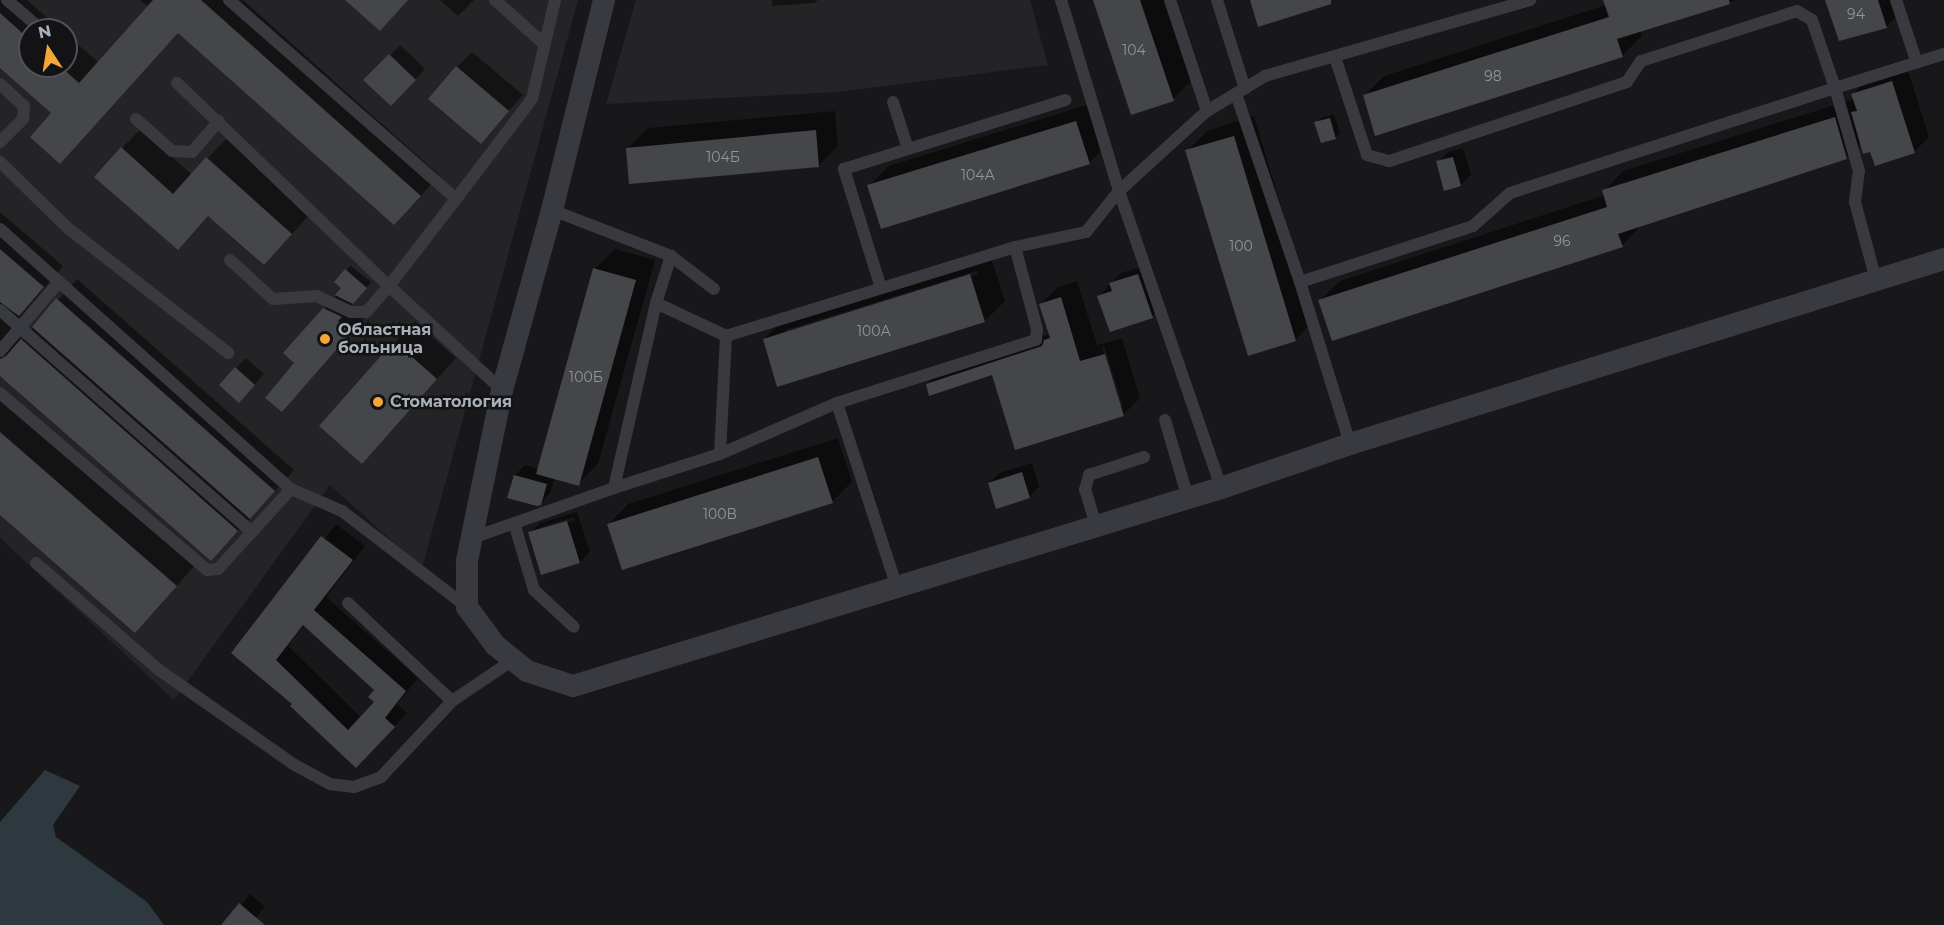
<!DOCTYPE html>
<meta charset="utf-8">
<style>
body{margin:0}
#map{position:relative;width:1944px;height:925px;overflow:hidden;background:#18181a;font-family:Montserrat,sans-serif}
div>[style]{position:absolute}
[style*='--x']{left:calc(var(--x)*1px);top:calc(var(--y)*1px);width:calc(var(--w)*1px);rotate:calc(var(--a)*1deg)}
.built>*{inset:0;background:#242427}
.water>*{inset:0;background:#2e383f}
.shadow>*{inset:0;background:#0007}
.building>*{inset:0;background:#44464a}
.service>*{height:12px;margin:-6px;padding:0 6px;transform-origin:6px;border-radius:6px;background:#393a3f}
.minor>*{height:22px;margin:-11px;padding:0 11px;transform-origin:11px;border-radius:11px;background:#393a3f}
.dots>*{width:16px;height:16px;translate:-50% -50%;box-sizing:border-box;border:3px solid #131315;border-radius:50%}
span{translate:-50% -50%;white-space:nowrap;text-align:center;line-height:1.15;-webkit-text-stroke:5px #131315;paint-order:stroke}
.number-label{font-size:14px;color:#90969e}
.number-label span{-webkit-text-stroke-width:0}
.poi-label{font-size:16px;color:#aab0ba;font-weight:700}
.left{translate:0 -50%;text-align:left}
.north{position:absolute;left:18px;top:18px;width:60px;height:60px;box-sizing:border-box;background:#131315;border:2px solid #4f5257;border-radius:50%;rotate:348deg;font-size:16px;font-weight:700;line-height:24px;text-align:center;color:#aab0ba}
.north::after{content:'';display:block;margin:auto;width:21px;height:27px;background:#f3a737;clip-path:polygon(50% 0,100% 100%,50% 72%,0 100%)}
</style>
<div id="map">
<div class="built">
<div style="clip-path:polygon(evenodd,0 0,578px 0,422px 568px,330px 485px,174px 700px,0 538px,0 0,30px 30px,66px 30px,66px 66px,30px 66px,30px 30px)"></div>
<div style="clip-path:polygon(636px 0,1030px 0,1048px 65px,838px 92px,606px 104px)"></div>
</div>
<div class="water">
<div style="clip-path:polygon(45px 770px,80px 786px,53px 825px,56px 837px,147px 902px,164px 925px,0 925px,0 822px)"></div>
</div>
<div class="shadow">
<div style="clip-path:polygon(0 0,27px 0,61px 30px,30px 30px,30px 66px,66px 66px,66px 34px,99px 63px,149px 7px,140px 0,243px 0,439px 175px,414px 204px,179px 32px,60px 162px,53px 113px,0 66px)"></div>
<div style="clip-path:polygon(440px 0,474px 0,458px 16px)"></div>
<div style="clip-path:polygon(772px 0,818px 0,814px 3px,772px 6px)"></div>
<div style="clip-path:polygon(1095px 0,1167px 0,1193px 79px,1173px 99px)"></div>
<div style="clip-path:polygon(1605px 0,1737px 0,1640px 30px,1642px 36px,1622px 56px,1364px 96px,1384px 76px,1606px 5px)"></div>
<div style="clip-path:polygon(1827px 0,1898px 0,1902px 11px,1886px 27px)"></div>
<div style="clip-path:polygon(400px 45px,425px 69px,391px 104px,366px 80px)"></div>
<div style="clip-path:polygon(472px 52px,523px 95px,481px 142px,457px 67px)"></div>
<div style="clip-path:polygon(1907px 67px,1929px 137px,1914px 152px,1871px 150px,1861px 143px,1846px 158px,1641px 225px,1622px 246px,1320px 300px,1340px 281px,1605px 195px,1604px 191px,1623px 171px,1854px 99px,1853px 94px,1868px 79px)"></div>
<div style="clip-path:polygon(1096px 102px,1109px 143px,1089px 163px,869px 186px,889px 166px)"></div>
<div style="clip-path:polygon(835px 111px,838px 146px,818px 166px,628px 148px,648px 128px)"></div>
<div style="clip-path:polygon(1334px 114px,1340px 133px,1335px 138px,1316px 123px,1321px 118px)"></div>
<div style="clip-path:polygon(1254px 116px,1315px 320px,1295px 340px,1187px 151px,1207px 131px)"></div>
<div style="clip-path:polygon(141px 129px,192px 175px,226px 139px,310px 214px,283px 244px,209px 215px,178px 248px,122px 148px)"></div>
<div style="clip-path:polygon(1463px 148px,1471px 175px,1461px 185px,1438px 162px,1448px 152px)"></div>
<div style="clip-path:polygon(0 212px,63px 266px,13px 325px,14px 337px,23px 339px,77px 279px,294px 470px,230px 540px,0 375px)"></div>
<div style="clip-path:polygon(615px 249px,655px 260px,598px 464px,578px 484px,555px 478px,550px 493px,540px 504px,509px 497px,515px 475px,525px 465px,539px 469px,595px 269px)"></div>
<div style="clip-path:polygon(evenodd,990px 255px,1005px 301px,985px 321px,764px 339px,784px 319px,990px 255px,977px 271px,978px 274px,786px 333px,786px 330px,977px 271px)"></div>
<div style="clip-path:polygon(1148px 265px,1162px 306px,1152px 316px,1099px 296px,1121px 273px)"></div>
<div style="clip-path:polygon(351px 266px,371px 282px,351px 306px,364px 318px,296px 396px,296px 363px,324px 309px,344px 288px,346px 270px)"></div>
<div style="clip-path:polygon(evenodd,1077px 281px,1097px 345px,1122px 338px,1140px 398px,1123px 415px,993px 374px,927px 384px,944px 367px,1050px 334px,1041px 304px,1058px 287px,1077px 281px,1104px 346px,1123px 406px,1119px 406px,1102px 347px,1104px 346px)"></div>
<div style="clip-path:polygon(415px 322px,456px 358px,362px 462px,395px 342px)"></div>
<div style="clip-path:polygon(246px 358px,264px 374px,249px 391px,236px 368px)"></div>
<div style="clip-path:polygon(0 395px,195px 565px,155px 611px,0 513px)"></div>
<div style="clip-path:polygon(838px 438px,852px 482px,832px 502px,608px 525px,628px 504px)"></div>
<div style="clip-path:polygon(1032px 463px,1039px 487px,1029px 497px,989px 483px,999px 473px)"></div>
<div style="clip-path:polygon(evenodd,577px 512px,590px 552px,580px 562px,530px 533px,540px 523px,577px 512px,574px 517px,575px 520px,540px 531px,540px 527px,574px 517px)"></div>
<div style="clip-path:polygon(evenodd,336px 524px,365px 546px,326px 597px,418px 678px,397px 704px,407px 713px,369px 753px,294px 704px,233px 653px,336px 524px,304px 625px,376px 690px,377px 702px,362px 718px,288px 646px,304px 625px)"></div>
<div style="clip-path:polygon(250px 894px,265px 906px,250px 925px,226px 925px)"></div>
</div>
<div class="building">
<div style="clip-path:polygon(153px 0,201px 0,421px 196px,394px 225px,178px 33px,60px 164px,30px 137px,51px 113px,0 68px,0 13px,30px 40px,30px 66px,60px 66px,79px 83px)"></div>
<div style="clip-path:polygon(345px 0,408px 0,380px 31px)"></div>
<div style="clip-path:polygon(1093px 0,1140px 0,1174px 101px,1131px 115px)"></div>
<div style="clip-path:polygon(1250px 0,1331px 0,1331px 4px,1258px 27px)"></div>
<div style="clip-path:polygon(1603px 0,1729px 0,1730px 4px,1617px 39px,1623px 57px,1375px 136px,1363px 95px,1609px 17px)"></div>
<div style="clip-path:polygon(1825px 0,1878px 0,1887px 28px,1839px 41px)"></div>
<div style="clip-path:polygon(389px 54px,416px 80px,391px 106px,363px 80px)"></div>
<div style="clip-path:polygon(456px 66px,509px 111px,481px 144px,428px 99px)"></div>
<div style="clip-path:polygon(1892px 81px,1915px 153px,1875px 166px,1870px 152px,1863px 154px,1851px 112px,1857px 111px,1851px 94px)"></div>
<div style="clip-path:polygon(1835px 117px,1847px 159px,1618px 234px,1623px 247px,1332px 341px,1318px 300px,1607px 207px,1602px 190px)"></div>
<div style="clip-path:polygon(1330px 118px,1336px 139px,1321px 143px,1314px 122px)"></div>
<div style="clip-path:polygon(1076px 121px,1090px 164px,881px 229px,867px 185px)"></div>
<div style="clip-path:polygon(816px 130px,819px 167px,629px 184px,626px 148px)"></div>
<div style="clip-path:polygon(1234px 136px,1296px 341px,1248px 356px,1185px 150px)"></div>
<div style="clip-path:polygon(121px 147px,173px 194px,206px 157px,292px 234px,264px 265px,208px 216px,178px 250px,94px 177px)"></div>
<div style="clip-path:polygon(1453px 157px,1461px 186px,1444px 191px,1436px 161px)"></div>
<div style="clip-path:polygon(0 249px,44px 287px,19px 316px,0 302px)"></div>
<div style="clip-path:polygon(593px 268px,636px 280px,579px 486px,536px 474px)"></div>
<div style="clip-path:polygon(345px 269px,367px 288px,353px 304px,335px 295px,341px 288px,334px 282px)"></div>
<div style="clip-path:polygon(970px 274px,985px 322px,777px 387px,763px 339px)"></div>
<div style="clip-path:polygon(1138px 274px,1153px 318px,1110px 332px,1097px 296px,1112px 291px,1109px 283px)"></div>
<div style="clip-path:polygon(1061px 297px,1080px 361px,1105px 354px,1124px 416px,1015px 450px,992px 375px,929px 396px,926px 384px,1042px 346px,1044px 340px,1050px 338px,1039px 304px)"></div>
<div style="clip-path:polygon(56px 298px,275px 491px,250px 519px,32px 327px)"></div>
<div style="clip-path:polygon(323px 308px,342px 317px,338px 321px,351px 333px,282px 412px,265px 398px,294px 363px,283px 353px)"></div>
<div style="clip-path:polygon(21px 339px,238px 531px,211px 561px,0 376px,0 359px,6px 356px)"></div>
<div style="clip-path:polygon(394px 341px,437px 379px,362px 464px,319px 426px)"></div>
<div style="clip-path:polygon(235px 367px,255px 385px,239px 403px,219px 385px)"></div>
<div style="clip-path:polygon(0 432px,177px 586px,135px 633px,0 515px)"></div>
<div style="clip-path:polygon(818px 457px,833px 503px,622px 570px,607px 524px)"></div>
<div style="clip-path:polygon(1022px 472px,1030px 498px,996px 509px,988px 483px)"></div>
<div style="clip-path:polygon(514px 475px,547px 484px,541px 505px,537px 506px,507px 498px)"></div>
<div style="clip-path:polygon(567px 521px,580px 563px,541px 575px,528px 532px)"></div>
<div style="clip-path:polygon(evenodd,321px 536px,353px 560px,314px 610px,406px 691px,385px 718px,395px 727px,356px 768px,290px 706px,292px 704px,231px 653px,321px 536px,303px 625px,374px 690px,368px 697px,374px 702px,348px 730px,276px 660px,303px 625px)"></div>
<div style="clip-path:polygon(239px 903px,265px 925px,221px 925px)"></div>
</div>
<div class="service">
<div style="--x:7;--y:0;--w:46;--a:40.6"></div>
<div style="--x:229;--y:0;--w:302;--a:41.2"></div>
<div style="--x:456;--y:199;--w:110;--a:127.6"></div>
<div style="--x:389;--y:286;--w:154;--a:42.6"></div>
<div style="--x:495;--y:0;--w:64;--a:41.9"></div>
<div style="--x:1061;--y:0;--w:200;--a:73.1"></div>
<div style="--x:1119;--y:191;--w:314;--a:71"></div>
<div style="--x:1170;--y:0;--w:117;--a:71.6"></div>
<div style="--x:1217;--y:0;--w:93;--a:72.5"></div>
<div style="--x:1896;--y:0;--w:66;--a:71.6"></div>
<div style="--x:66;--y:51;--w:4;--a:56"></div>
<div style="--x:177;--y:83;--w:294;--a:43.8"></div>
<div style="--x:389;--y:286;--w:35;--a:131"></div>
<div style="--x:366;--y:312;--w:15;--a:180"></div>
<div style="--x:351;--y:312;--w:38;--a:-155"></div>
<div style="--x:317;--y:296;--w:44;--a:176.1"></div>
<div style="--x:273;--y:299;--w:58;--a:-137.8"></div>
<div style="--x:0;--y:84;--w:33;--a:43"></div>
<div style="--x:24;--y:106;--w:13;--a:94"></div>
<div style="--x:23;--y:119;--w:33;--a:135"></div>
<div style="--x:1236;--y:94;--w:199;--a:71.2"></div>
<div style="--x:1300;--y:282;--w:182;--a:-17.9"></div>
<div style="--x:1473;--y:226;--w:50;--a:-41.7"></div>
<div style="--x:1510;--y:193;--w:342;--a:-17.9"></div>
<div style="--x:1835;--y:88;--w:72;--a:-108.7"></div>
<div style="--x:1812;--y:20;--w:17;--a:-149"></div>
<div style="--x:1797;--y:11;--w:164;--a:162.2"></div>
<div style="--x:1641;--y:61;--w:25;--a:124"></div>
<div style="--x:1627;--y:82;--w:251;--a:161.6"></div>
<div style="--x:1389;--y:161;--w:23;--a:-165"></div>
<div style="--x:1367;--y:155;--w:103;--a:-108.1"></div>
<div style="--x:893;--y:102;--w:49;--a:72.3"></div>
<div style="--x:136;--y:119;--w:48;--a:41.6"></div>
<div style="--x:172;--y:151;--w:20;--a:3"></div>
<div style="--x:192;--y:152;--w:41;--a:-48.9"></div>
<div style="--x:0;--y:162;--w:96;--a:44.2"></div>
<div style="--x:69;--y:229;--w:202;--a:37.9"></div>
<div style="--x:456;--y:199;--w:126;--a:-52.8"></div>
<div style="--x:532;--y:99;--w:102;--a:-76.9"></div>
<div style="--x:552;--y:210;--w:128;--a:21.1"></div>
<div style="--x:671;--y:256;--w:49;--a:107.7"></div>
<div style="--x:656;--y:303;--w:77;--a:25.2"></div>
<div style="--x:726;--y:336;--w:302;--a:-17.1"></div>
<div style="--x:1015;--y:247;--w:73;--a:-11.9"></div>
<div style="--x:1086;--y:232;--w:53;--a:-51.2"></div>
<div style="--x:1119;--y:191;--w:119;--a:-42.3"></div>
<div style="--x:1207;--y:111;--w:68;--a:-31.1"></div>
<div style="--x:1265;--y:76;--w:276;--a:-16"></div>
<div style="--x:0;--y:229;--w:390;--a:41.8"></div>
<div style="--x:291;--y:489;--w:56;--a:23.3"></div>
<div style="--x:342;--y:511;--w:158;--a:37.5"></div>
<div style="--x:671;--y:256;--w:54;--a:37.5"></div>
<div style="--x:1876;--y:280;--w:81;--a:-105.1"></div>
<div style="--x:1855;--y:202;--w:31;--a:-83"></div>
<div style="--x:1859;--y:171;--w:86;--a:-106.1"></div>
<div style="--x:1835;--y:88;--w:114;--a:-17.3"></div>
<div style="--x:1300;--y:282;--w:170;--a:72.8"></div>
<div style="--x:881;--y:288;--w:125;--a:-107.3"></div>
<div style="--x:844;--y:169;--w:232;--a:-17.3"></div>
<div style="--x:656;--y:303;--w:190;--a:102.8"></div>
<div style="--x:614;--y:488;--w:111;--a:-17.8"></div>
<div style="--x:720;--y:454;--w:118;--a:-87.1"></div>
<div style="--x:0;--y:310;--w:336;--a:41.4"></div>
<div style="--x:0;--y:351;--w:91;--a:-49.5"></div>
<div style="--x:0;--y:393;--w:272;--a:40.5"></div>
<div style="--x:207;--y:570;--w:11;--a:-5"></div>
<div style="--x:218;--y:569;--w:108;--a:-47.6"></div>
<div style="--x:837;--y:403;--w:191;--a:72"></div>
<div style="--x:1165;--y:420;--w:81;--a:73.6"></div>
<div style="--x:720;--y:454;--w:128;--a:-23.6"></div>
<div style="--x:837;--y:403;--w:209;--a:-17.6"></div>
<div style="--x:1036;--y:340;--w:11;--a:-85"></div>
<div style="--x:1037;--y:329;--w:85;--a:-105"></div>
<div style="--x:514;--y:523;--w:70;--a:73.4"></div>
<div style="--x:534;--y:590;--w:54;--a:42.8"></div>
<div style="--x:1096;--y:525;--w:37;--a:-107"></div>
<div style="--x:1085;--y:490;--w:16;--a:-75"></div>
<div style="--x:1089;--y:475;--w:58;--a:-18.1"></div>
<div style="--x:472;--y:538;--w:151;--a:-19.4"></div>
<div style="--x:36;--y:563;--w:163;--a:41"></div>
<div style="--x:159;--y:670;--w:164;--a:35"></div>
<div style="--x:293;--y:764;--w:42;--a:28.4"></div>
<div style="--x:330;--y:784;--w:24;--a:7"></div>
<div style="--x:354;--y:787;--w:29;--a:-20"></div>
<div style="--x:381;--y:777;--w:104;--a:-46.9"></div>
<div style="--x:452;--y:701;--w:73;--a:-33.9"></div>
<div style="--x:348;--y:603;--w:143;--a:43.3"></div>
</div>
<div class="minor">
<div style="--x:604;--y:0;--w:216;--a:103.9"></div>
<div style="--x:552;--y:210;--w:187;--a:105.5"></div>
<div style="--x:502;--y:390;--w:175;--a:101.6"></div>
<div style="--x:467;--y:561;--w:46;--a:90"></div>
<div style="--x:467;--y:607;--w:47;--a:53.6"></div>
<div style="--x:495;--y:645;--w:41;--a:39.1"></div>
<div style="--x:527;--y:671;--w:48;--a:18.1"></div>
<div style="--x:573;--y:686;--w:678;--a:-16.99"></div>
<div style="--x:1221;--y:488;--w:136;--a:-18.8"></div>
<div style="--x:1350;--y:444;--w:622;--a:-17.3"></div>
</div>
<div class="dots">
<div style="left:325px;top:339px;background:#f3a737"></div>
<div style="left:378px;top:402px;background:#f3a737"></div>
</div>
<div class="number-label">
<span style="left:1856px;top:14px">94</span>
<span style="left:1134px;top:50px">104</span>
<span style="left:1493px;top:76px">98</span>
<span style="left:723px;top:157px">104Б</span>
<span style="left:978px;top:175px">104А</span>
<span style="left:1562px;top:241px">96</span>
<span style="left:1241px;top:246px">100</span>
<span style="left:874px;top:331px">100А</span>
<span style="left:586px;top:377px">100Б</span>
<span style="left:720px;top:514px">100В</span>
</div>
<div class="poi-label">
<span class="left" style="left:338px;top:339px">Областная<br>больница</span>
<span class="left" style="left:390px;top:402px">Стоматология</span>
</div>
<div class="north">N</div>
</div>
